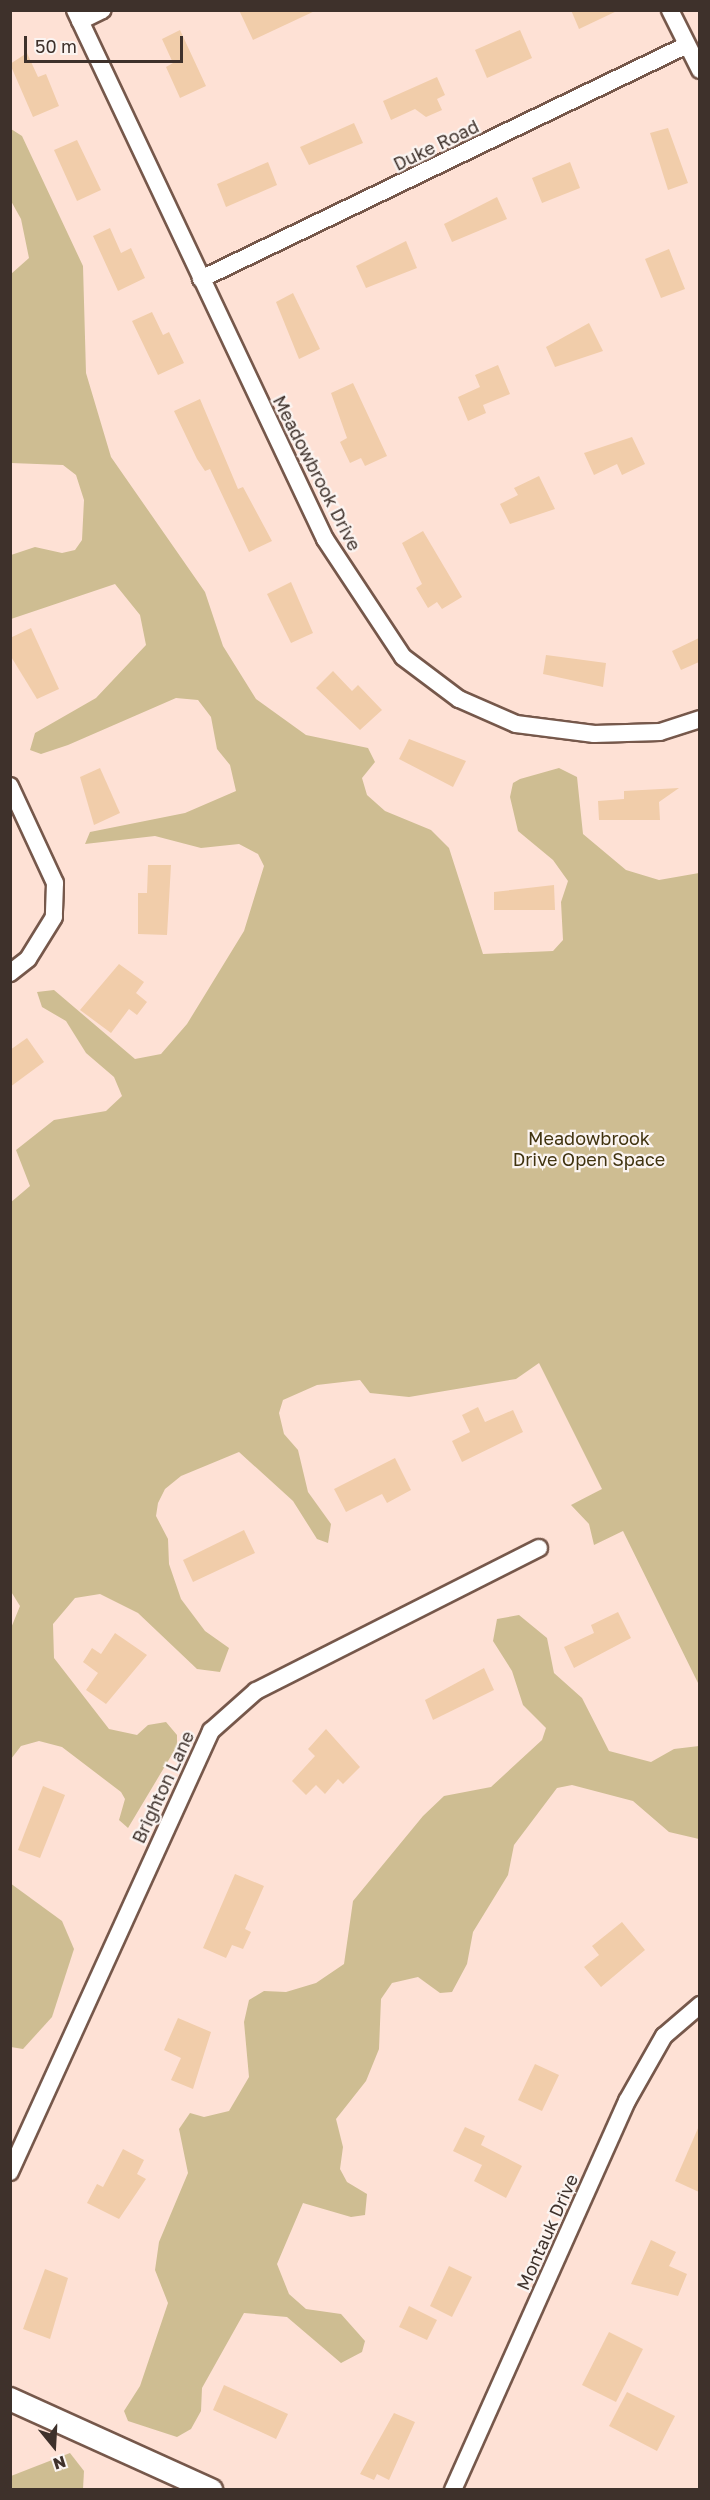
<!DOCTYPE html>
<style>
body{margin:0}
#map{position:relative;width:710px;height:2500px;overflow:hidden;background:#fee1d5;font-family:"Golos Text",sans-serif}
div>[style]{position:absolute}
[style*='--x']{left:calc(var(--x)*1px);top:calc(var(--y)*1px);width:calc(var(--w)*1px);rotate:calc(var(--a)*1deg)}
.green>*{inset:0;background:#cebd92}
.building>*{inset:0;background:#f1cdaa}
.roads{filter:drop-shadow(2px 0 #76584b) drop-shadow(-2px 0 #76584b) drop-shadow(0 2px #76584b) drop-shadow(0 -2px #76584b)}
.street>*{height:16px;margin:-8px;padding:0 8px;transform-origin:8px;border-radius:8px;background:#fff}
.secondary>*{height:22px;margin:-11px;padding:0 11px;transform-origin:11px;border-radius:11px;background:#fff}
span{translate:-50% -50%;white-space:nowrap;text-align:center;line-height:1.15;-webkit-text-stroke:4.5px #fbf4f1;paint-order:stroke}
.street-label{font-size:18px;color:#3e312b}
.park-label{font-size:18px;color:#40330f}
.frame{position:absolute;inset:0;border:12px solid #3e312b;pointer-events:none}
.north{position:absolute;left:24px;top:2416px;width:60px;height:60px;-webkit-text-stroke:4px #fbf4f1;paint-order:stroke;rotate:162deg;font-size:16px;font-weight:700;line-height:24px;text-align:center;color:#3e312b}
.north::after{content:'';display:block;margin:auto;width:21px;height:27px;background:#3e312b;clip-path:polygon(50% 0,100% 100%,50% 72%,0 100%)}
.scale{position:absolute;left:24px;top:36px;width:159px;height:27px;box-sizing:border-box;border:3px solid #3e312b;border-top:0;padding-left:8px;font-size:18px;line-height:21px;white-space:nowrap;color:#3e312b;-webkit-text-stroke:4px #fbf4f1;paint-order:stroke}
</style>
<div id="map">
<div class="green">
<div style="clip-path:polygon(11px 129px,22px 136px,83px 266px,86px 373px,111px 457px,205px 592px,223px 646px,256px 699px,306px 735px,368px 748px,375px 762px,362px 778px,367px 795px,385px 811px,431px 830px,449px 848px,483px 954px,553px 951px,563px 940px,561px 902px,568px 881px,553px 860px,518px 831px,510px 797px,513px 783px,520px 779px,559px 768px,577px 777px,583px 834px,626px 870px,659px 880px,699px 873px,699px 1685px,623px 1531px,594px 1545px,589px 1524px,571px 1505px,602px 1489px,539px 1363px,516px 1379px,409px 1397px,370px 1393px,360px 1380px,317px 1385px,283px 1400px,279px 1413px,284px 1434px,298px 1450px,308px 1492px,331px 1524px,328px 1543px,317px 1539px,293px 1501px,239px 1452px,181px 1476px,165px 1489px,158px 1503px,156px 1516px,168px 1539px,169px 1564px,181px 1599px,205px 1631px,229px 1648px,220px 1672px,197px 1669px,138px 1613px,100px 1594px,75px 1598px,53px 1624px,54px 1658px,109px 1729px,137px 1735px,148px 1725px,166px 1722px,177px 1735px,177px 1746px,128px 1828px,119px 1820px,125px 1799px,121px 1792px,62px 1747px,39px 1741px,21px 1746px,11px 1759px,11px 1628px,20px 1606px,10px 1590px,10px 1203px,30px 1186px,16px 1150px,54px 1120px,106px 1111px,122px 1096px,114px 1077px,86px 1053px,66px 1021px,42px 1007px,37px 992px,54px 990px,135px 1059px,161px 1054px,187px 1024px,244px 931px,264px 866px,258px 854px,239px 844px,201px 848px,155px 836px,85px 844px,90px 832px,185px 813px,236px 791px,230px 765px,217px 749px,211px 717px,198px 700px,176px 698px,68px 745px,41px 754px,30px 750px,35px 733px,96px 698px,146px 645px,140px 615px,115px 584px,11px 619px,11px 555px,35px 547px,62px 553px,75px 550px,82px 540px,84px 500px,76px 475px,63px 465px,11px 463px,11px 274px,29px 258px,21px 219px,11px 201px)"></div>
<div style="clip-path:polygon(519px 1615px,547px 1638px,554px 1673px,582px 1698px,609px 1751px,651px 1762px,674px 1749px,699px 1746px,699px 1839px,669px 1832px,633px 1801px,572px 1785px,557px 1788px,514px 1845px,508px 1875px,473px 1932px,467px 1964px,452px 1992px,440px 1993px,418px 1977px,392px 1983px,381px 1999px,379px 2049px,366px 2081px,336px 2119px,343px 2147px,340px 2169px,347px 2182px,367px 2194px,365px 2215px,351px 2217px,303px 2203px,277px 2264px,289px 2294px,306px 2309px,341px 2314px,365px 2341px,362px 2352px,341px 2363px,287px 2317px,244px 2313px,202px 2388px,201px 2411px,191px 2429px,177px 2437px,128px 2421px,124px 2411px,140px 2386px,168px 2303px,155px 2270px,159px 2242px,188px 2173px,179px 2129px,190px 2113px,204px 2117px,229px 2111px,249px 2077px,244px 2022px,249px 2000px,264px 1991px,286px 1992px,316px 1983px,344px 1964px,353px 1901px,423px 1816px,444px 1796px,491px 1787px,542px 1740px,546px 1728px,523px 1705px,512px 1671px,493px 1641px,497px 1619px)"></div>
<div style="clip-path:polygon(10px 1883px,62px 1921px,74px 1949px,52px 2017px,23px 2049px,11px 2047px)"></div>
<div style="clip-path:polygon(70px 2453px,84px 2471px,83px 2489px,11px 2489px,11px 2476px)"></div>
</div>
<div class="building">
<div style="clip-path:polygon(239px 10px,317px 10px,253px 40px)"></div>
<div style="clip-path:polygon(571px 10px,619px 10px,579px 29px)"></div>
<div style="clip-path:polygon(180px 30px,206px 86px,180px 98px,166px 67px,173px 63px,162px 39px)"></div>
<div style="clip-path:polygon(520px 30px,532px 58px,487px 78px,475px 50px)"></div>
<div style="clip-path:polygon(27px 53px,38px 77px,46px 74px,59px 106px,33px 117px,10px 64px)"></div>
<div style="clip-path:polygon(437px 77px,445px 95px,437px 99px,442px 110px,426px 117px,415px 109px,391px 120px,383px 101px)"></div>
<div style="clip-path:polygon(354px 123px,363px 143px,309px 165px,300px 147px)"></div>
<div style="clip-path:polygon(668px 128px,688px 183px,668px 190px,650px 133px)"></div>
<div style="clip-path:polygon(77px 140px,101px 190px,77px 201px,54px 150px)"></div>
<div style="clip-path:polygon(268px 162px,277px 185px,226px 207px,217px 184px)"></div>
<div style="clip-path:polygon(570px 162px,580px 188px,542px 203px,532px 178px)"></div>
<div style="clip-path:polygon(497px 197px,507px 219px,452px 242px,444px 224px)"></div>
<div style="clip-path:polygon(110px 228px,121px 253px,131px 248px,145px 278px,118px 291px,93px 236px)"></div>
<div style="clip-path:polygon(406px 241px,417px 268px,366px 288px,356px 266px)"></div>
<div style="clip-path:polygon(669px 249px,685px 289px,661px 298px,645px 259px)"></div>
<div style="clip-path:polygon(293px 293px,320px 349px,299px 359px,276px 302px)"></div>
<div style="clip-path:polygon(152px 312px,163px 335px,169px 332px,184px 363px,158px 375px,132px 321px)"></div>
<div style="clip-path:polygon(589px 323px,603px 351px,555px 367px,546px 347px)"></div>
<div style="clip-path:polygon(498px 365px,510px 394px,483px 405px,486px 413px,468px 421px,458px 397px,480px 387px,475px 375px)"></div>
<div style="clip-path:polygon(353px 383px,387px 456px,365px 466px,361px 458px,350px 463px,340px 442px,347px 438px,331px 393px)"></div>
<div style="clip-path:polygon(200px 399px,238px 489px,243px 487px,272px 541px,249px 552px,210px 469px,205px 471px,197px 459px,174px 411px)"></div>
<div style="clip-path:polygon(632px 437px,645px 464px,622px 475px,617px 464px,594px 475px,584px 453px)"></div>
<div style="clip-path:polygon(539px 476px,555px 509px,510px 524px,500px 504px,518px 495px,514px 488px)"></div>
<div style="clip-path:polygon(423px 531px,462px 597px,442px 609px,437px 602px,428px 608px,416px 588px,422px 584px,402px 543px)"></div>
<div style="clip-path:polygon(291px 582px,313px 633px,291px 643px,267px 594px)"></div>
<div style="clip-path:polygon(31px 628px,59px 689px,37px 699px,10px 655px,10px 638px)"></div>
<div style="clip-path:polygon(699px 638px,699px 662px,681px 670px,672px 651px)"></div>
<div style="clip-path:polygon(546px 655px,606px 663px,603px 687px,543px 674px)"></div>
<div style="clip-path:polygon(333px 671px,352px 691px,358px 685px,382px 710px,360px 730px,316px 688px)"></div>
<div style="clip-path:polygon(409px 739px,466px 761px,453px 787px,399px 759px)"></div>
<div style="clip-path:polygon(100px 768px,120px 813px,94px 825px,80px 777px)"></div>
<div style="clip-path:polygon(679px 788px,659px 802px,660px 820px,599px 820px,598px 801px,624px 799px,624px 791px)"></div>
<div style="clip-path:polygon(148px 865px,171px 865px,167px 935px,138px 934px,138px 893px,147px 893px)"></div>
<div style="clip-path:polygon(554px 885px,555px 910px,494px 910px,494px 892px)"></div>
<div style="clip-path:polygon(119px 964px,144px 982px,136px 993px,147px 1002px,137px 1015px,129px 1009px,111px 1033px,80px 1010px)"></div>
<div style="clip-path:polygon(27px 1038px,44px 1062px,10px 1087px,10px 1050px)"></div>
<div style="clip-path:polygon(478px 1407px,485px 1422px,513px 1410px,523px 1432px,462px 1462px,452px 1441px,470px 1432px,462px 1415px)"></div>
<div style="clip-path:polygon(395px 1458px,411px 1490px,387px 1503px,382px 1494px,346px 1512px,334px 1489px)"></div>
<div style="clip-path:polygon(244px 1530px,255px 1553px,193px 1582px,183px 1560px)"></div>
<div style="clip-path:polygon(618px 1612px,631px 1638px,574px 1668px,564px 1647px,594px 1633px,591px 1625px)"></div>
<div style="clip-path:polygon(115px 1633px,147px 1655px,106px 1704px,86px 1690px,98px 1673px,83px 1662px,92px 1648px,101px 1654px)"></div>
<div style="clip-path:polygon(484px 1668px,494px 1690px,433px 1720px,425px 1700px)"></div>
<div style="clip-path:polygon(326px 1729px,360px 1767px,343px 1784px,338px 1779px,325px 1794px,316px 1785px,306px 1795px,292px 1781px,315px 1756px,308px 1749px)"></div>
<div style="clip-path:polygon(43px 1786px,65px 1795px,40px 1858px,18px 1850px)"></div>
<div style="clip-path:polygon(235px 1874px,264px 1886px,245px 1929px,251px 1932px,243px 1949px,232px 1945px,226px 1958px,203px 1948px)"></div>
<div style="clip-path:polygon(622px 1922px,645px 1950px,601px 1987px,584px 1967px,599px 1955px,592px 1946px)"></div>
<div style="clip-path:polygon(178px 2018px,211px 2032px,193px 2089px,171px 2080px,181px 2058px,164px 2050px)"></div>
<div style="clip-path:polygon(535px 2064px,559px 2075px,542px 2111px,518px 2100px)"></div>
<div style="clip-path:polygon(699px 2126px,699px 2192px,675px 2181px)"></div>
<div style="clip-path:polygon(465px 2127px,485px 2136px,481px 2145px,522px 2166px,506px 2198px,474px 2181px,482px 2165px,453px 2151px)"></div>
<div style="clip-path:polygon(123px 2149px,144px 2160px,137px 2174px,146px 2179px,119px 2219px,87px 2203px,97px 2184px,103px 2187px)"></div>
<div style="clip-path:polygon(651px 2240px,676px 2252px,669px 2266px,687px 2274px,678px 2296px,631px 2284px)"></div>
<div style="clip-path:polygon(449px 2266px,472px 2277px,452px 2317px,430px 2306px)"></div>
<div style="clip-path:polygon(45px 2269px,68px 2278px,50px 2339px,23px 2329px)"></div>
<div style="clip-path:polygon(409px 2306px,437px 2320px,427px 2340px,399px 2327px)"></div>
<div style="clip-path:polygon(609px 2332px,643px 2349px,616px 2402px,582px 2385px)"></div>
<div style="clip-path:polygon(224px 2385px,288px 2414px,276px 2439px,213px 2410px)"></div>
<div style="clip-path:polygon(627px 2392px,675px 2416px,657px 2451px,609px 2426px)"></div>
<div style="clip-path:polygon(394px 2413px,415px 2422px,389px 2480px,377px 2474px,374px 2480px,360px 2474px)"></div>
</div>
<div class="roads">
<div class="street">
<div style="--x:75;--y:10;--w:585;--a:64.71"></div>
<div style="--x:325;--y:539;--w:141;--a:56.5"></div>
<div style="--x:403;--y:657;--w:70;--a:36.9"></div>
<div style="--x:459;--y:699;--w:62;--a:23.7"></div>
<div style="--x:516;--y:724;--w:79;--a:7.3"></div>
<div style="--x:594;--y:734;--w:66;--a:-1.7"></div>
<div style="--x:660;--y:732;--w:42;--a:-18"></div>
<div style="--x:670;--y:10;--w:67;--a:63.4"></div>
<div style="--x:80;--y:21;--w:25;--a:-26"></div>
<div style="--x:201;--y:279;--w:539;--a:-25.71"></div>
<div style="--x:10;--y:786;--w:107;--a:65.1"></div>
<div style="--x:55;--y:883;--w:34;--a:92"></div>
<div style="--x:54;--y:917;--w:49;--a:121.8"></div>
<div style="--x:28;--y:959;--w:23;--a:142"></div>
<div style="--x:10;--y:2172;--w:485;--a:-65.5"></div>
<div style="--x:211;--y:1731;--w:60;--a:-41.6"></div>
<div style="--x:256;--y:1691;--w:317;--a:-26.8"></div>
<div style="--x:453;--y:2490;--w:426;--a:-65.9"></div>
<div style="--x:627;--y:2101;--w:75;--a:-60.4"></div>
<div style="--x:664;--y:2036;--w:48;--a:-40.7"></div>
</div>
<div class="secondary">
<div style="--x:10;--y:2399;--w:221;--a:24.4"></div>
</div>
</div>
<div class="street-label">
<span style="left:436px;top:145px;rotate:-26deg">Duke Road</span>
<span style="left:317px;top:473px;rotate:63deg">Meadowbrook Drive</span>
<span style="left:163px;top:1787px;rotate:-65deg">Brighton Lane</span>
<span style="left:547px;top:2232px;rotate:-66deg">Montauk Drive</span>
</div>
<div class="park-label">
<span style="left:589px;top:1149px">Meadowbrook<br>Drive Open Space</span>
</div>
<div class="frame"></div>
<div class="north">N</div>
<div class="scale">50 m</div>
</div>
